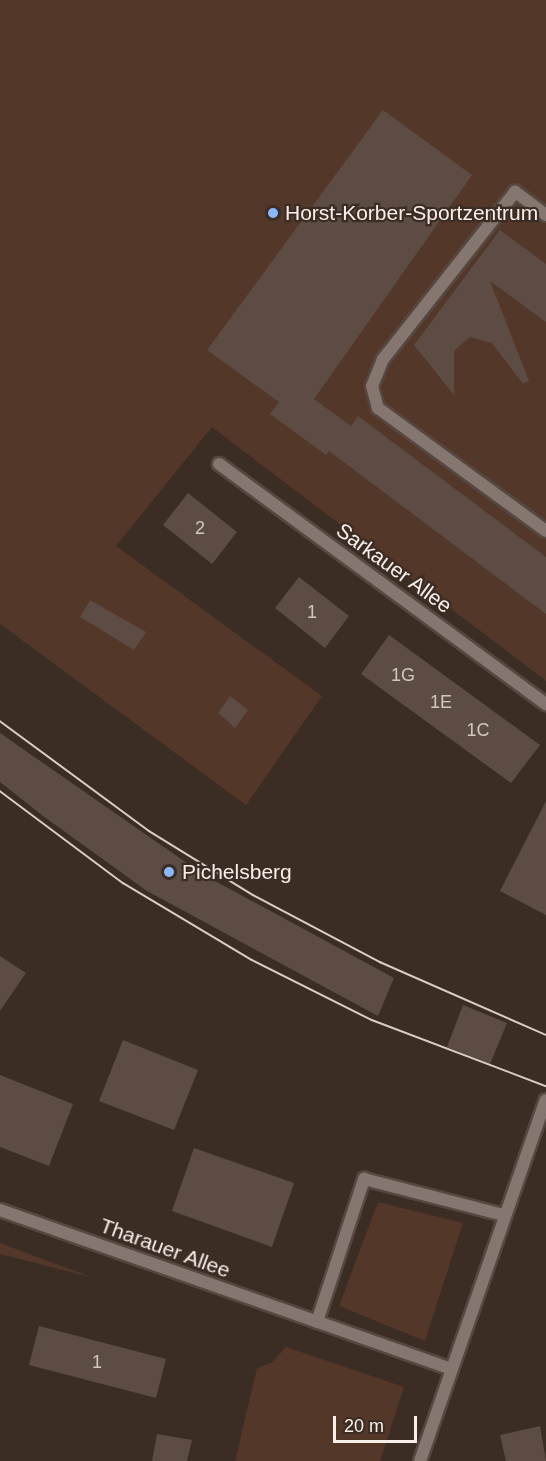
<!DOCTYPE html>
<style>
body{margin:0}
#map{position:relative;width:546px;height:1461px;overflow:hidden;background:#3b2c24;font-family:Arial,sans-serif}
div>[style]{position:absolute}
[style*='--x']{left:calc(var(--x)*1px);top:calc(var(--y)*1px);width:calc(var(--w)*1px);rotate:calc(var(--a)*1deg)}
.green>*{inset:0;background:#533728}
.building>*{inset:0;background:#5d4c44}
.roads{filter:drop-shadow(2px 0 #564740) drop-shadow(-2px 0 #564740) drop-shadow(0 2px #564740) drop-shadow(0 -2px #564740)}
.service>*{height:12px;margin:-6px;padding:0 6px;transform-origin:6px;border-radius:6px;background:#85766f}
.minor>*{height:12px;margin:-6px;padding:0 6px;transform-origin:6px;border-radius:6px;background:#85766f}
.tram>*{height:1.5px;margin:-0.75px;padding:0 0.75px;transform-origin:0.75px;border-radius:0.75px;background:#d9cdc8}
.dots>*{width:16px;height:16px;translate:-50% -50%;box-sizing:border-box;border:3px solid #3b2c24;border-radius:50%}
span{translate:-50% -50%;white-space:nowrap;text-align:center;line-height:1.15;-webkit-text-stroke:4.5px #3b2c24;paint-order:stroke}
.number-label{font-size:18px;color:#d2c6c0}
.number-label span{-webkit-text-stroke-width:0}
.poi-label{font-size:21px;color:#f9eee9}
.left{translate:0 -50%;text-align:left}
.street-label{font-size:21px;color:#f9eee9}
.scale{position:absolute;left:333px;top:1416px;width:84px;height:27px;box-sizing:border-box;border:3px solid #f9eee9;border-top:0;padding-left:8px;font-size:18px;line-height:21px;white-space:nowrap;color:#f9eee9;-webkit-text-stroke:4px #3b2c24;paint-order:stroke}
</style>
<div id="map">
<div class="green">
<div style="clip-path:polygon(0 0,546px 0,546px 681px,212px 427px,116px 546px,322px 696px,246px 805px,0 624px)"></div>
<div style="clip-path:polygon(378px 1202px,463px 1223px,425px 1341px,339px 1306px)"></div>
<div style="clip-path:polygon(0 1243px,94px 1278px,0 1254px)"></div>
<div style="clip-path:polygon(286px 1347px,404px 1387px,380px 1461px,235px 1461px,257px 1368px,271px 1363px)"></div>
</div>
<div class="building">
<div style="clip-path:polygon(383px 110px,472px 175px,314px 399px,351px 426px,358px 416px,546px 557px,546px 614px,329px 451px,326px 455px,270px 414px,279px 402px,207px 350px)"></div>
<div style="clip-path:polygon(500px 230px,546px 264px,546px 322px,490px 281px,529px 381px,523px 384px,492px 343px,470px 337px,454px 351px,454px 395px,414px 345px)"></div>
<div style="clip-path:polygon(188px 493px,237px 532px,212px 564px,163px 525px)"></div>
<div style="clip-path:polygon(299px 577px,349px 616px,325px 648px,275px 608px)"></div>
<div style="clip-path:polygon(90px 600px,146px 632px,134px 650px,80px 617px)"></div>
<div style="clip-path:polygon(389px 635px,540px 745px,511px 783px,361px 674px)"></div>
<div style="clip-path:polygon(230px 696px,248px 710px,235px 728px,218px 713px)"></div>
<div style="clip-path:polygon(0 733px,204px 875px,394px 978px,378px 1016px,147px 891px,43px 816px,0 782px)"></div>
<div style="clip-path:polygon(546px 801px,546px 915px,500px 891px)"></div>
<div style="clip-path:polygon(0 956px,26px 973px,0 1011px)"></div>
<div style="clip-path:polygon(463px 1005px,507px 1023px,490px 1064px,447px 1047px)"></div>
<div style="clip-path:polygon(123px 1040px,198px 1070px,174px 1130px,99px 1101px)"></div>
<div style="clip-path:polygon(0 1075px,73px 1104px,49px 1166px,0 1147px)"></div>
<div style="clip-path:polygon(194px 1148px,294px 1183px,272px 1247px,172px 1211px)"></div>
<div style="clip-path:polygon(39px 1326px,166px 1359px,156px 1398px,29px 1365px)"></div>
<div style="clip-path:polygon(540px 1426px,546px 1461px,506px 1461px,500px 1435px)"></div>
<div style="clip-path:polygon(157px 1434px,192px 1440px,187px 1461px,152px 1461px)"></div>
</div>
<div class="roads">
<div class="service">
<div style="--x:546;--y:215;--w:39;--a:-143"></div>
<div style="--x:515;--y:192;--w:213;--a:128.3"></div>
<div style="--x:383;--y:359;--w:29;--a:112"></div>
<div style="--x:372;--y:386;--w:23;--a:75"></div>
<div style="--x:378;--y:408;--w:208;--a:36.2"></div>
</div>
<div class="minor">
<div style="--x:219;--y:464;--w:406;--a:36.3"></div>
<div style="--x:0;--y:1210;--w:479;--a:19.4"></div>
<div style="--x:317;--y:1322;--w:151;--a:-71.8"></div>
<div style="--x:364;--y:1179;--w:144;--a:14.5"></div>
<div style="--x:420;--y:1461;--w:382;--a:-70.8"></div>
</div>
</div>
<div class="tram">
<div style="--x:0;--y:721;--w:185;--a:36.4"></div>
<div style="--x:149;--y:831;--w:122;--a:31.6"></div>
<div style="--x:253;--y:895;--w:144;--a:27.8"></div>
<div style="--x:380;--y:962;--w:181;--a:23.7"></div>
<div style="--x:0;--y:791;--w:154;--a:36.8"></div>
<div style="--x:123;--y:883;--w:150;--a:30.8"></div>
<div style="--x:252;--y:960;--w:134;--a:26.6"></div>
<div style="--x:372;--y:1020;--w:186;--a:20.8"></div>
</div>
<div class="dots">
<div style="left:273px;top:213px;background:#8cb9fc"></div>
<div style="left:169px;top:872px;background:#8cb9fc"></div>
</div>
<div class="number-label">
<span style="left:200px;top:528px">2</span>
<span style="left:312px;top:612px">1</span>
<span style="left:403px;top:675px">1G</span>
<span style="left:441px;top:702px">1E</span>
<span style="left:478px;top:730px">1C</span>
<span style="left:97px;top:1362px">1</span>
</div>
<div class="poi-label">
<span class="left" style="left:285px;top:213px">Horst-Korber-Sportzentrum</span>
<span class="left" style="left:182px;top:872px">Pichelsberg</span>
</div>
<div class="street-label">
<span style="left:394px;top:568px;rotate:36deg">Sarkauer Allee</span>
<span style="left:165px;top:1248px;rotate:20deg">Tharauer Allee</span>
</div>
<div class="scale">20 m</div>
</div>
